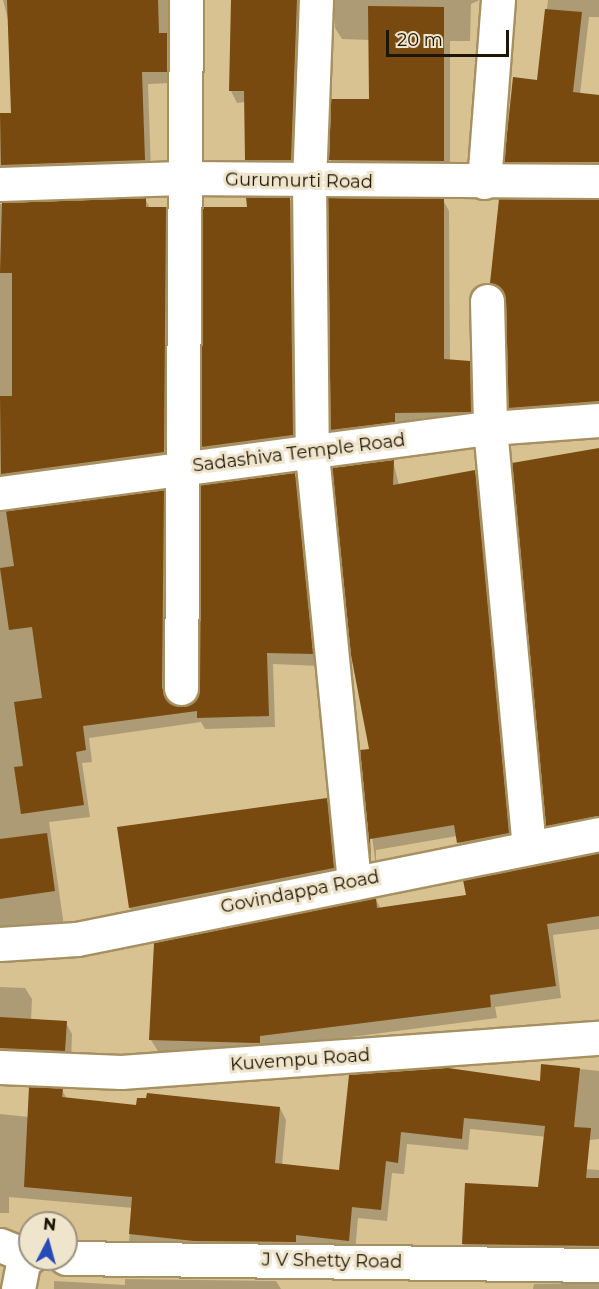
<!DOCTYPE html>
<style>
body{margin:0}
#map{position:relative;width:599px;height:1289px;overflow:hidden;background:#d8c292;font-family:Montserrat,sans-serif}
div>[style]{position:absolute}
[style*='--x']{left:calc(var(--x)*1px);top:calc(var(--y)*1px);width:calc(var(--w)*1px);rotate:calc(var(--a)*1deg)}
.shadow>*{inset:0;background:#0003}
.building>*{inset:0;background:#784a10}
.roads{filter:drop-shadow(2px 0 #a69062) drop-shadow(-2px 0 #a69062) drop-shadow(0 2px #a69062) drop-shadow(0 -2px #a69062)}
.street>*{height:33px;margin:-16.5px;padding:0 16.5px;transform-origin:16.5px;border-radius:16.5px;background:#fff}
span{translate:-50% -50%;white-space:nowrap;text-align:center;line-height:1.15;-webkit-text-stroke:6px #efe4cc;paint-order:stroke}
.street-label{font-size:18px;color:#1e1604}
.north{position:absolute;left:18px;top:1211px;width:60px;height:60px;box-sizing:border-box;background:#efe4cc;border:2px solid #9b927c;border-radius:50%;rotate:6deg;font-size:16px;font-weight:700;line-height:24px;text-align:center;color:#1e1604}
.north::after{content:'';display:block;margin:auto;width:21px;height:27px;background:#274ab9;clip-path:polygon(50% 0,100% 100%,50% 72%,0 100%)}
.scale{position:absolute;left:386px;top:30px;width:123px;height:27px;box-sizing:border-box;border:3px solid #1e1604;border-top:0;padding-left:8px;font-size:18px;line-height:21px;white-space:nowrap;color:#1e1604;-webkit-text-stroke:4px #efe4cc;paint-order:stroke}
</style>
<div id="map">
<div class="shadow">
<div style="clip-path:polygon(3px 0,174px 0,173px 83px,148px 84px,151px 172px,0 181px,0 114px,12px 114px,9px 23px)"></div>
<div style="clip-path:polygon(231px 0,309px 0,297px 171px,254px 171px,247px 159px,245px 102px,237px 103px,231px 91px)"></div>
<div style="clip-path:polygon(335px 0,480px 0,471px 4px,470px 41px,450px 41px,450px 172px,337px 172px,330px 160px,370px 101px,370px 40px,342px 39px,335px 28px)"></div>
<div style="clip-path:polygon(548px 0,599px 0,599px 17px,589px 17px,580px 94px,599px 97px,599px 174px,513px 173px,506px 161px,538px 81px)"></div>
<div style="clip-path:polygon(145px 199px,150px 208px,165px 208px,172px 220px,170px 464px,0 488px,0 204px)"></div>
<div style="clip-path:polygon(290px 199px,297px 211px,299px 447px,210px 459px,203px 447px,205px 209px,248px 209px)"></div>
<div style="clip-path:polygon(329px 199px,443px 200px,449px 211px,450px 361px,469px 362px,475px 373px,476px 422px,338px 441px,332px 430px)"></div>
<div style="clip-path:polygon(599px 201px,599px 413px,517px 419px,510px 407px,507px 300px,491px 283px)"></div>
<div style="clip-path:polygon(599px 449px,599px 830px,554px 837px,547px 825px)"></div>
<div style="clip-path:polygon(393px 461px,399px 485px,474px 472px,481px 483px,514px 844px,465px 854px,457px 836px,376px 850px,376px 867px,361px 751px,370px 750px)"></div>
<div style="clip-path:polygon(294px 474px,301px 486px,319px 666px,273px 664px,275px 727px,205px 729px,201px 722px,89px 738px,92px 762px,82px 763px,90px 817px,49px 822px,64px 926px,0 936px,0 512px,163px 492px,170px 503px,168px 701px,171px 706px,192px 705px)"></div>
<div style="clip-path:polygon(326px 799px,333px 811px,340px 881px,137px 920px,130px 908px,119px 828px)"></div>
<div style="clip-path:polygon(599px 852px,599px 929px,553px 935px,561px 998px,495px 1007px,497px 1018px,266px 1048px,251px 1056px,158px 1051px,151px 1040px,376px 900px,381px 909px,467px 897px,465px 882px)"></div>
<div style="clip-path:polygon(0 987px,25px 988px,32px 999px,31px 1021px,66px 1023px,72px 1034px,71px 1062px,0 1060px)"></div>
<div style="clip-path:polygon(543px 1065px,599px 1071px,599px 1139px,552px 1144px,548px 1137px,470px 1129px,468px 1150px,407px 1144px,404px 1174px,392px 1173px,387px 1221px,358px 1218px,355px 1252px,136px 1251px,129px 1240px,133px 1208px,9px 1197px,9px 1213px,0 1213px,0 1114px,29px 1117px,62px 1090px,67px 1099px,138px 1107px,280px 1108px,286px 1120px,282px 1165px,341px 1171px,351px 1076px,541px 1082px)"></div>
<div style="clip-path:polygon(542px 1166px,599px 1170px,599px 1257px,470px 1255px,463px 1244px,467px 1185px,540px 1189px)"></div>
<div style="clip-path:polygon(125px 1279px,276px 1281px,281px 1289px,54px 1289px,54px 1281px,125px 1285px)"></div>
<div style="clip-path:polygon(599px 1283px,599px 1289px,533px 1289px,534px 1284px)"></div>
</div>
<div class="building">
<div style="clip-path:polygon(7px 0,158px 0,159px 33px,167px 33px,167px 72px,142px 72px,145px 160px,1px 165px,0 113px,11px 113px)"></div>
<div style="clip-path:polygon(231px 0,297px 0,291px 160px,245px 160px,244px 91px,229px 91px)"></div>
<div style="clip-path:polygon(368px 6px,444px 7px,444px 161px,329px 160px,331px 99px,369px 99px)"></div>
<div style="clip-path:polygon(545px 9px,582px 12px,573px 92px,599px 95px,599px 162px,504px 162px,513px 77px,537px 80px)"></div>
<div style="clip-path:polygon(246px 197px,290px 198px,293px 435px,201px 447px,203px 207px,247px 207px)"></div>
<div style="clip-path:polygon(146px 198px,146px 207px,166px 207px,164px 452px,1px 474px,0 396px,12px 396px,12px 273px,0 273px,2px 203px)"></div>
<div style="clip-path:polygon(328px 198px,444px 199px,444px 359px,470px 361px,471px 412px,395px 413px,395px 422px,330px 430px)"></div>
<div style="clip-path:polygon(499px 199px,599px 200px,599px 401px,508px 408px,506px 301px,503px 291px,490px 283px)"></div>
<div style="clip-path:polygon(599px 448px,599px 816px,546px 826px,512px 463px)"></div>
<div style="clip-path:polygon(394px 460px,393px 485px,475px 470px,509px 833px,457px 843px,454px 825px,370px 839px,371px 861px,360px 750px,369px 749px,351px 655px,332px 468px)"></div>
<div style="clip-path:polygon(295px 473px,313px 654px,267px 653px,269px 716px,197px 718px,197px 711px,83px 726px,86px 750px,76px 752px,84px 805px,21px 814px,14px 767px,23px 766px,14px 702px,42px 698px,32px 627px,9px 630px,0 568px,14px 566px,6px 511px,164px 490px,162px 688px,171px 704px,181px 707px,197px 698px,200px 688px,201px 485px)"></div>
<div style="clip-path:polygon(327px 798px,334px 868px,129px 908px,117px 827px)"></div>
<div style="clip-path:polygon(47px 833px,55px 891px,0 899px,0 839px)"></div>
<div style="clip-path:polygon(599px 853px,599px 916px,547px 924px,556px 986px,490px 995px,491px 1007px,260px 1036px,260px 1043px,149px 1040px,154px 943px,376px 898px,377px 908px,466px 895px,463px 880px)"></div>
<div style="clip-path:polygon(0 1017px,67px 1021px,65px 1051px,0 1048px)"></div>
<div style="clip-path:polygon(541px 1064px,580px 1068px,574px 1127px,591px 1128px,586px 1178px,599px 1178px,599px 1246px,462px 1244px,465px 1183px,538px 1187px,545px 1126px,464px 1118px,462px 1139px,401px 1132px,398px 1163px,386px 1161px,381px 1210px,352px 1207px,349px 1241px,296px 1235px,296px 1242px,194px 1241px,129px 1234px,132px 1197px,24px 1187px,29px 1087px,63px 1088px,62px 1097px,136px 1105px,137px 1098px,146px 1098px,147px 1093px,280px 1107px,275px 1163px,339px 1170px,349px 1075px,448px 1068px,540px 1081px)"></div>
</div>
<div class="roads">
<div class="street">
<div style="--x:316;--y:0;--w:182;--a:92.2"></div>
<div style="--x:309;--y:182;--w:272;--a:89.4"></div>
<div style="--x:312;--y:454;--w:431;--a:84.4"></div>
<div style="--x:484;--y:182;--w:183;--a:-85.6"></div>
<div style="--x:0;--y:184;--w:181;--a:-1.9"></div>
<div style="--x:181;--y:178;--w:418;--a:0.4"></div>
<div style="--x:487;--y:301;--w:127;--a:88.6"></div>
<div style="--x:490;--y:428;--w:421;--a:84.7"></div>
<div style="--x:0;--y:493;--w:494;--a:-7.6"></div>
<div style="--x:490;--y:428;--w:109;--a:-4.2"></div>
<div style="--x:181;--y:688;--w:688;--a:-89.58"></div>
<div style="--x:0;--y:944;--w:77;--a:-3.7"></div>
<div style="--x:77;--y:939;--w:532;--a:-11.37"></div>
<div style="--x:0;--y:1067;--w:121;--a:2.4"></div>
<div style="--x:121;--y:1072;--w:479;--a:-4.1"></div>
<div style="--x:0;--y:1245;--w:32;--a:22"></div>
<div style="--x:66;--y:1258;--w:533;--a:0.75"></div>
<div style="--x:18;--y:1289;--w:33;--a:-79"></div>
</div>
</div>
<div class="street-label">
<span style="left:299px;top:181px;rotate:1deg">Gurumurti Road</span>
<span style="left:299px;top:453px;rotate:-7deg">Sadashiva Temple Road</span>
<span style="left:300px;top:892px;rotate:-11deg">Govindappa Road</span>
<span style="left:300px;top:1060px;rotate:-4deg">Kuvempu Road</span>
<span style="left:332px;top:1261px;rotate:1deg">J V Shetty Road</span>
</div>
<div class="north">N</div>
<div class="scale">20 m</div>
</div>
